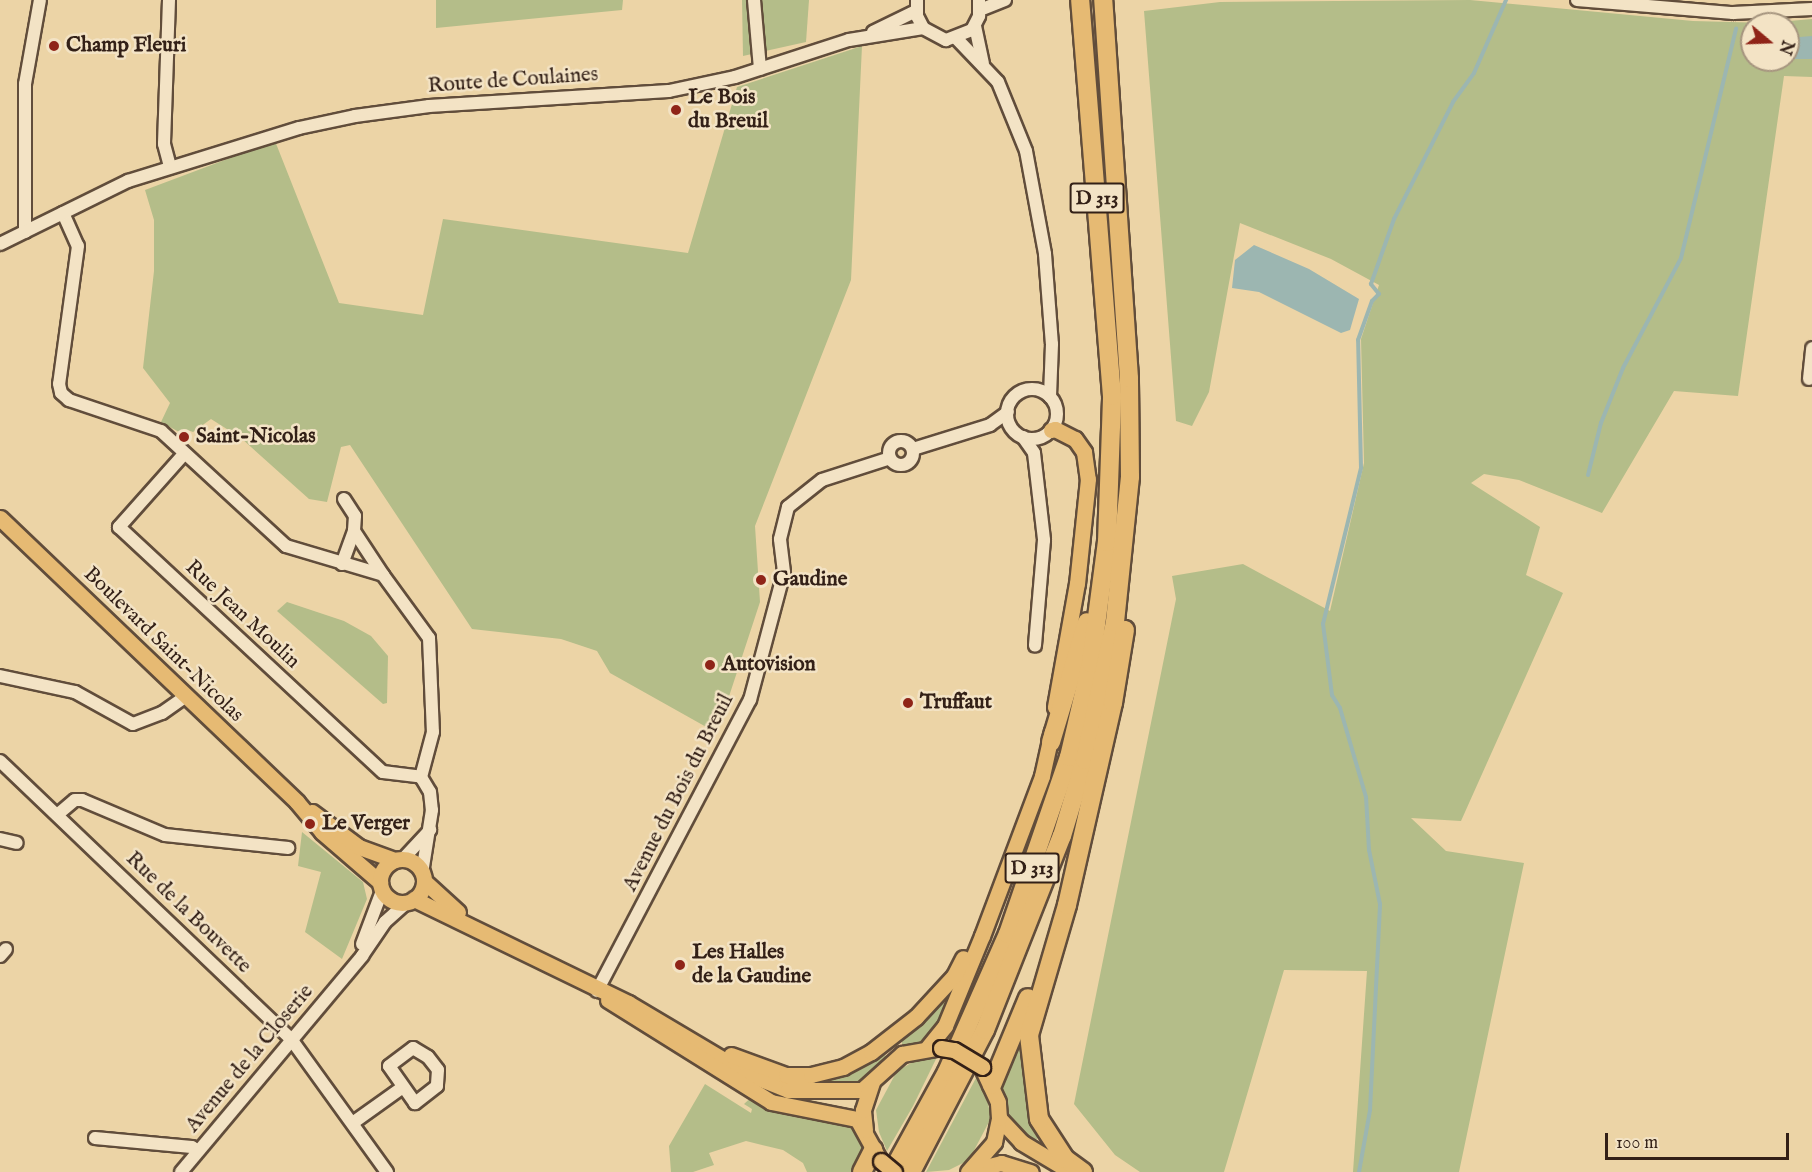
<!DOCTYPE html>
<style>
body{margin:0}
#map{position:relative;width:1812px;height:1172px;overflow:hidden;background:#ecd4a6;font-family:"IM FELL English",serif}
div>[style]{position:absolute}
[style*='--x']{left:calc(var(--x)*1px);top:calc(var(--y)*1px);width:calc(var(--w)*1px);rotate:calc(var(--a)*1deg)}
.green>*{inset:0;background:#b4bd89}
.water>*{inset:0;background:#9cb6b1}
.stream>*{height:4px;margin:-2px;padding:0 2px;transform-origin:2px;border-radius:2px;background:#9cb6b1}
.roads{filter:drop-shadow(2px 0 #614d3b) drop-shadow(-2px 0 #614d3b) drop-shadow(0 2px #614d3b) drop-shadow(0 -2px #614d3b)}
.minor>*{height:12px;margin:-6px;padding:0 6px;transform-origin:6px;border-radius:6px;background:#f3e3c5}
.minor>.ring{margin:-6px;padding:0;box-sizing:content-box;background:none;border:12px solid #f3e3c5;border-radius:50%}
.major>*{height:15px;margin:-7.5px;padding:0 7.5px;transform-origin:7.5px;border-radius:7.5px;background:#e6ba73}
.major>.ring{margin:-7.5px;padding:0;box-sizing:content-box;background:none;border:15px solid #e6ba73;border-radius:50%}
.highway>*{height:18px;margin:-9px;padding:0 9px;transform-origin:9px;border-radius:9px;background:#e6ba73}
.bridges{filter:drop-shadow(2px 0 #332017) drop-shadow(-2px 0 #332017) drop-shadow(0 2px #332017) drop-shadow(0 -2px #332017)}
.major-bridge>*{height:15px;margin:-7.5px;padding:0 7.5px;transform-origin:7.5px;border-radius:7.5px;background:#e6ba73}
.dots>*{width:16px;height:16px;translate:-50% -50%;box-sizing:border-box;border:3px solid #f3e3c5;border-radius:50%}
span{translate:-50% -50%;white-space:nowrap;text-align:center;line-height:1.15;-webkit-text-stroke:5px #f3e3c5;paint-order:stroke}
.shield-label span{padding:2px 4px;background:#f3e3c5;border:2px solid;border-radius:4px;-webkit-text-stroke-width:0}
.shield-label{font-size:20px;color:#332017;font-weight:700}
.poi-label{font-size:21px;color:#332017;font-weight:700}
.left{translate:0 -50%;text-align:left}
.street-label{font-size:21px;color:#332017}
.north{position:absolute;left:1740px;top:12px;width:60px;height:60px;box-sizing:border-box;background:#f3e3c5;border:2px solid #a6957f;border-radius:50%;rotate:109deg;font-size:16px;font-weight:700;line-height:24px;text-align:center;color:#332017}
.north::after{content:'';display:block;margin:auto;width:21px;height:27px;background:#8f2418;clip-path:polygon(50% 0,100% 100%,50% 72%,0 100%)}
.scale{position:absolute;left:1605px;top:1133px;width:184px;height:27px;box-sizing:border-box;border:3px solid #332017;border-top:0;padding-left:8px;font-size:18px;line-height:21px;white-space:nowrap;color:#332017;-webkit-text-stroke:4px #f3e3c5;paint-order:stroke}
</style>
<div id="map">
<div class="green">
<div style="clip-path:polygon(436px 0,623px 0,622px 10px,436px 28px)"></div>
<div style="clip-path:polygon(742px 0,809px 0,806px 42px,743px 56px)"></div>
<div style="clip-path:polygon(evenodd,1470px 0,1693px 21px,1768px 23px,1812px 19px,1812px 77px,1784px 76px,1738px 396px,1674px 391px,1602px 513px,1519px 480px,1484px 474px,1471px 483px,1540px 527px,1526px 575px,1563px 593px,1461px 821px,1411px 818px,1446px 851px,1524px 863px,1459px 1172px,1353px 1172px,1367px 971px,1284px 970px,1224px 1172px,1140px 1172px,1115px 1155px,1074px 1104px,1176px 599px,1172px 576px,1243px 564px,1330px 611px,1364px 463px,1361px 339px,1379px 285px,1331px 259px,1240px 223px,1209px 392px,1192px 426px,1176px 421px,1144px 11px,1220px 2px,1470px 0,1752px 24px,1788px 24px,1788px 60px,1752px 60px,1752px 24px)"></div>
<div style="clip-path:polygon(862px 46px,851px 280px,755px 526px,760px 602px,717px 733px,610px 673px,597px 651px,561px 639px,472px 629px,350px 445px,341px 447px,327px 502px,309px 499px,241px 438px,211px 419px,193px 432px,185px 429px,179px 432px,161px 422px,170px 403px,143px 368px,154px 271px,154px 220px,145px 190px,275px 141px,339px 303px,423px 315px,443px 219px,688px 253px,737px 87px)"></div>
<div style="clip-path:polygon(287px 602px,344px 621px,371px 636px,388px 656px,387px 703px,383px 704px,277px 611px)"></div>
<div style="clip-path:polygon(302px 832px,363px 882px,367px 899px,342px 959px,305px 932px,321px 872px,298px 866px)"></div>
<div style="clip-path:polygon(948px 993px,952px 997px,928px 1047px,902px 1044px,902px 1034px)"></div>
<div style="clip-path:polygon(1019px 1043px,1023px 1046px,1041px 1134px,1035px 1141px,1010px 1125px,1001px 1083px,1014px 1046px)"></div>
<div style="clip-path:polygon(878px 1051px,886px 1056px,886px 1061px,862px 1090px,822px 1083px)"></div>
<div style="clip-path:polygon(937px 1057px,913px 1106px,887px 1151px,879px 1132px,876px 1110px,897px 1071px,913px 1062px)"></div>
<div style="clip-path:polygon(976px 1078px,986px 1094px,991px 1118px,969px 1160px,949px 1170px,926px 1172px)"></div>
<div style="clip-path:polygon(705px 1084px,751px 1113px,752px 1109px,744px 1104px,755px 1094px,857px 1119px,873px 1150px,862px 1172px,807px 1172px,803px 1163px,783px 1150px,746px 1141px,709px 1153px,714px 1165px,693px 1172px,671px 1172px,669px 1146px)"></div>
</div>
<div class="water">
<div style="clip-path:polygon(1812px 36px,1812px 59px,1788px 59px,1788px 38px)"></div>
<div style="clip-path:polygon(1254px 245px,1309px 269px,1359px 299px,1350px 330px,1341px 333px,1259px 292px,1232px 288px,1235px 260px)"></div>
</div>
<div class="stream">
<div style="--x:1588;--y:475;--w:54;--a:-76"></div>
<div style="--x:1601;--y:423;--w:59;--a:-68.2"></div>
<div style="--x:1623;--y:368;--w:124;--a:-62.2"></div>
<div style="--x:1681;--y:258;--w:236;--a:-76.5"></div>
<div style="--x:1359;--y:1172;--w:63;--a:-79.9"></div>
<div style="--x:1370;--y:1110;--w:206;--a:-87.2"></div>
<div style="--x:1380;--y:904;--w:55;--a:-101.5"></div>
<div style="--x:1369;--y:850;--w:53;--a:-93.2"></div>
<div style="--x:1366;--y:797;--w:93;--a:-106.3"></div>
<div style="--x:1340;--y:708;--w:15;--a:-122"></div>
<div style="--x:1332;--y:695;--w:72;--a:-97.2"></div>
<div style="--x:1323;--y:624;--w:161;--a:-76.3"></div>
<div style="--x:1361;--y:468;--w:128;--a:-91.3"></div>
<div style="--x:1358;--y:340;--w:41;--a:-70.3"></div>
<div style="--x:1372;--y:301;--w:10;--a:-45"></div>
<div style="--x:1379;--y:294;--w:13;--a:-129"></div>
<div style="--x:1371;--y:284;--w:69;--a:-70.5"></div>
<div style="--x:1394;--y:219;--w:131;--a:-63.2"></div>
<div style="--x:1453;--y:102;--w:36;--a:-54"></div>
<div style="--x:1474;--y:73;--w:80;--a:-66.3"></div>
</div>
<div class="roads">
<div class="minor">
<div style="--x:169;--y:0;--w:144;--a:92"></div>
<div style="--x:164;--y:144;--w:24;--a:75"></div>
<div style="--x:754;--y:0;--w:69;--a:85"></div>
<div style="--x:917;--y:0;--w:16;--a:90"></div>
<div style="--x:917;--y:16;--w:13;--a:63"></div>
<div style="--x:923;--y:28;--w:26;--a:28"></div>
<div style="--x:946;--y:40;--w:28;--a:-21"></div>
<div style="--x:972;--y:30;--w:16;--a:-63"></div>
<div style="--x:979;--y:16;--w:16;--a:-90"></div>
<div style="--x:1577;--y:0;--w:157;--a:4.8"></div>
<div style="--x:1733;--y:13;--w:79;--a:-2.9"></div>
<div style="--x:980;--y:10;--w:27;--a:-22"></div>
<div style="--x:975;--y:26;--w:38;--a:78"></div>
<div style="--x:873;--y:32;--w:48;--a:-26"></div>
<div style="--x:957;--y:39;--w:59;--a:46.4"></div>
<div style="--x:998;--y:82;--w:74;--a:67.9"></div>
<div style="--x:1026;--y:151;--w:105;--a:79.5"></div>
<div style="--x:1045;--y:254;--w:90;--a:85.6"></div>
<div style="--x:1052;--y:344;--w:53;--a:92.2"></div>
<div style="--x:63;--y:213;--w:36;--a:66"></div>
<div style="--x:78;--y:246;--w:139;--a:97.8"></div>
<div style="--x:59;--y:384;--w:9;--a:77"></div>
<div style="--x:61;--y:393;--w:11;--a:41"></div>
<div style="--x:69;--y:400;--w:97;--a:18.6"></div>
<div style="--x:161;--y:431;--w:170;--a:42.6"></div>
<div style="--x:286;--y:546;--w:101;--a:16.6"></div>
<div style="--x:383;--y:575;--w:78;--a:53.9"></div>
<div style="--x:429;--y:638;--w:94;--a:87.6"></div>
<div style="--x:433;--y:732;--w:47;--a:104.9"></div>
<div style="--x:421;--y:777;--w:17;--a:59"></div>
<div style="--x:430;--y:792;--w:18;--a:84"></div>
<div style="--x:432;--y:810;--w:64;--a:99"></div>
<div style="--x:25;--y:232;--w:148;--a:-90"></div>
<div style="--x:25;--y:84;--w:85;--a:-79.9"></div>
<div style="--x:0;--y:244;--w:143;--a:-26.2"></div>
<div style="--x:128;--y:181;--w:179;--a:-17.2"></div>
<div style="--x:299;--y:128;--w:57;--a:-12.1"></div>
<div style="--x:355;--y:116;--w:75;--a:-7.7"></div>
<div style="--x:429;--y:106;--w:240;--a:-3.6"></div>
<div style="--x:669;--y:91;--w:67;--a:-12"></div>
<div style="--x:735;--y:77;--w:120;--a:-18"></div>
<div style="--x:849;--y:40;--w:75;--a:-9.2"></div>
<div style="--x:1809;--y:379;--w:31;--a:-84"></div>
<div class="ring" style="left:1007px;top:389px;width:38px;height:38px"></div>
<div style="--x:1023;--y:437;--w:19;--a:55"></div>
<div style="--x:1034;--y:453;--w:88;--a:83.4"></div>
<div style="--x:1044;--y:540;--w:106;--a:94.9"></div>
<div class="ring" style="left:889px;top:441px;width:12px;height:12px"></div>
<div style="--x:913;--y:449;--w:81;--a:-17.3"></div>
<div style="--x:990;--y:425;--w:22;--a:-36"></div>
<div style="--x:184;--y:454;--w:98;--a:131.7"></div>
<div style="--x:119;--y:527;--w:360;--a:42.9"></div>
<div style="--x:383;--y:772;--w:38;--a:7"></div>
<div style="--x:344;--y:499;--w:20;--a:57"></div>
<div style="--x:355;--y:516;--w:15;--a:94"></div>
<div style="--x:342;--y:564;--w:35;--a:-70"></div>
<div style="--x:354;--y:531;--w:53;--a:56.6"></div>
<div style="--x:0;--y:676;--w:77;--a:12"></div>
<div style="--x:75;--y:692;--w:66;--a:28.9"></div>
<div style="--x:133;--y:724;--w:31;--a:-21"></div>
<div style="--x:162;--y:713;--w:28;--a:-35"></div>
<div style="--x:0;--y:761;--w:402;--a:43.7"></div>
<div style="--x:291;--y:1039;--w:164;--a:54.2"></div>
<div style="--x:57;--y:815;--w:23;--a:-40"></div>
<div style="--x:75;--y:800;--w:7;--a:0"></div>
<div style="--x:82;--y:800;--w:90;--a:22.9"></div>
<div style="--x:165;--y:835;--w:124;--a:6"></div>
<div style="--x:0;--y:839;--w:17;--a:13"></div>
<div style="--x:403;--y:859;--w:40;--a:-47"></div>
<div style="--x:362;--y:944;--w:57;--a:-69.3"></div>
<div style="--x:0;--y:956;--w:9;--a:-49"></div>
<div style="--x:597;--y:991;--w:329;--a:-62.3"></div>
<div style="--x:750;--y:700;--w:132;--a:-75.1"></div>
<div style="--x:784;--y:572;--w:33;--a:-97"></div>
<div style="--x:780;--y:539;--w:33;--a:-76"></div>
<div style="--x:788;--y:507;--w:43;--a:-38.5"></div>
<div style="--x:822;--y:480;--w:71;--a:-17.9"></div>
<div style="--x:413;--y:1048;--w:17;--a:31"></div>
<div style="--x:428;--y:1057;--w:16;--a:52"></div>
<div style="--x:438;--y:1070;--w:16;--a:94"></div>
<div style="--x:437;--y:1086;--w:28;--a:142"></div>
<div style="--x:415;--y:1103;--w:45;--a:-125.1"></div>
<div style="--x:389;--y:1066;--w:30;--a:-37"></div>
<div style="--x:354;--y:1122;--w:60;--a:-35.5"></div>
<div style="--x:95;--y:1138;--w:97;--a:5.3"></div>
<div style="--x:192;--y:1147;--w:7;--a:34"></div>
<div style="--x:181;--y:1172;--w:282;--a:-50"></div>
<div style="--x:362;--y:956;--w:41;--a:-55.9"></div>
<div style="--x:385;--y:922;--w:30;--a:-42"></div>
</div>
<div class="major">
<div style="--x:1051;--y:430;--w:4;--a:-14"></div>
<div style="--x:1055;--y:429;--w:22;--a:27"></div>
<div style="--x:1075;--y:439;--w:16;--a:55"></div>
<div style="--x:1084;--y:452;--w:27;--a:82"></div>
<div style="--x:1088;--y:479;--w:105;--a:96"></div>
<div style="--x:1077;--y:583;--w:126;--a:100.1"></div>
<div style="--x:0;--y:518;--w:411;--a:43.7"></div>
<div style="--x:297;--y:802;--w:39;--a:50"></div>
<div style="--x:322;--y:832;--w:77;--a:40.8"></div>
<div style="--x:312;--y:812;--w:59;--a:36.7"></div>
<div style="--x:359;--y:847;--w:38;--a:20"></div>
<div class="ring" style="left:380px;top:859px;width:29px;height:29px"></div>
<div style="--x:424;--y:881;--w:46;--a:42.4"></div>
<div style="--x:414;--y:899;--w:238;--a:25.9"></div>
<div style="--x:628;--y:1003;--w:137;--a:30.7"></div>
<div style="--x:746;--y:1073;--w:45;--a:22"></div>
<div style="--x:788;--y:1090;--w:74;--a:0"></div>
<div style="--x:862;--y:1090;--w:54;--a:-42"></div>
<div style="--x:902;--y:1054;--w:35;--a:-10"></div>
<div style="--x:608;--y:1000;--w:192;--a:32"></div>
<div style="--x:771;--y:1102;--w:88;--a:11.2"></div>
<div style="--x:857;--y:1119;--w:46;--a:61.2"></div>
<div style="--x:928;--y:1047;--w:27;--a:-51"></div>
<div style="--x:945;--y:1026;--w:97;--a:-67.7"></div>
<div style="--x:982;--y:936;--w:171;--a:-69.4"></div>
<div style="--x:1042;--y:776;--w:46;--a:-77.5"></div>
<div style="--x:731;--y:1055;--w:59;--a:20"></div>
<div style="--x:786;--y:1075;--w:25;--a:0"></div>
<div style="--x:811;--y:1075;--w:33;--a:-14"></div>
<div style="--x:843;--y:1067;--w:32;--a:-28"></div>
<div style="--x:871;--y:1052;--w:57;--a:-37.9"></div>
<div style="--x:916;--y:1017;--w:56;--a:-47.2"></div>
<div style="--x:954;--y:976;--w:20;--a:-63"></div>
<div style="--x:999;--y:1118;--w:33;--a:47"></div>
<div style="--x:1021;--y:1142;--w:58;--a:31"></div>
<div style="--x:865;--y:1130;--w:20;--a:-96"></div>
<div style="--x:863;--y:1110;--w:29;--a:-72"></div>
<div style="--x:973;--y:1170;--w:29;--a:-14"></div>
<div style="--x:1001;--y:1163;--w:31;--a:17"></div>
<div style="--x:968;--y:1172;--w:40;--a:-49"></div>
<div style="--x:994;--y:1142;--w:25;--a:-78"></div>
<div style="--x:999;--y:1118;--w:16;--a:-94"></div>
<div style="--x:998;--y:1102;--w:38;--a:-115"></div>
</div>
<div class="highway">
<div style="--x:1051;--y:742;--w:125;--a:-73.3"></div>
<div style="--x:992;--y:1085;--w:94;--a:-67.5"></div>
<div style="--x:862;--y:1172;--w:25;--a:-63"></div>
<div style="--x:892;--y:1172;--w:114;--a:-61.2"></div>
<div style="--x:947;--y:1072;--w:151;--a:-66.2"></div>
<div style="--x:1008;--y:934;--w:187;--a:-71"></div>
<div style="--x:1069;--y:757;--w:97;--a:-76.8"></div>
<div style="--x:1091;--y:663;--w:122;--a:-82.5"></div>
<div style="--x:1107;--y:542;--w:146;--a:-88"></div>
<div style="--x:1112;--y:396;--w:397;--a:-94.6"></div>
<div style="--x:911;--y:1172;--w:160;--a:-62.5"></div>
<div style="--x:985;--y:1030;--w:209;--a:-68.4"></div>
<div style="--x:1062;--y:836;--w:79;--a:-73.2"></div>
<div style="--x:1085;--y:760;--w:141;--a:-77.7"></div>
<div style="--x:1115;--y:622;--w:146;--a:-84.1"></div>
<div style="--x:1130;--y:477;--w:99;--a:-90.6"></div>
<div style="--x:1129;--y:378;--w:379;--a:-93.9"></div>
<div style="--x:1083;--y:1172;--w:22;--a:-144"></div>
<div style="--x:1065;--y:1159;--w:48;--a:-123"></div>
<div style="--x:1039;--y:1119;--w:85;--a:-96.8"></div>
<div style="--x:1029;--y:1035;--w:135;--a:-73.7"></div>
<div style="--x:1067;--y:905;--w:207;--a:-77.2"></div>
<div style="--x:1113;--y:703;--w:74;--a:-80.7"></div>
</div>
</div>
<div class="bridges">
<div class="major-bridge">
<div style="--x:941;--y:1048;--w:13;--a:9"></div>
<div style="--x:954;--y:1050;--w:33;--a:31"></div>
<div style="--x:881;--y:1161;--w:17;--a:40"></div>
</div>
</div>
<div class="dots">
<div style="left:54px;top:46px;background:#8f2418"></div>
<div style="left:676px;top:110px;background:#8f2418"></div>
<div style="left:184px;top:437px;background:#8f2418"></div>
<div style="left:761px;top:580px;background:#8f2418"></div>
<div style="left:710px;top:665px;background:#8f2418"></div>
<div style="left:908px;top:703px;background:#8f2418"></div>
<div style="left:310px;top:824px;background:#8f2418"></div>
<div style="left:680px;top:965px;background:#8f2418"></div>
</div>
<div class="shield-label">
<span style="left:1097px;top:198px">D 313</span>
<span style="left:1032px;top:868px">D 313</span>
</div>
<div class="poi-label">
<span class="left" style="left:66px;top:46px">Champ Fleuri</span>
<span class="left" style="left:688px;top:110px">Le Bois<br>du Breuil</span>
<span class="left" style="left:196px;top:437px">Saint-Nicolas</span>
<span class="left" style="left:773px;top:580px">Gaudine</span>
<span class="left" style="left:722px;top:665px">Autovision</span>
<span class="left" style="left:920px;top:703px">Truffaut</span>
<span class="left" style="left:322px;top:824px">Le Verger</span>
<span class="left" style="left:692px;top:965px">Les Halles<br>de la Gaudine</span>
</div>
<div class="street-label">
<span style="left:513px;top:81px;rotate:-4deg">Route de Coulaines</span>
<span style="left:242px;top:615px;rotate:43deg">Rue Jean Moulin</span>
<span style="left:163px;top:645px;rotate:44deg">Boulevard Saint-Nicolas</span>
<span style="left:679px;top:793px;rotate:-63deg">Avenue du Bois du Breuil</span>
<span style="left:188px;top:913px;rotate:44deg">Rue de la Bouvette</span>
<span style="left:250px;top:1059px;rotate:-50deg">Avenue de la Closerie</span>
</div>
<div class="north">N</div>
<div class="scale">100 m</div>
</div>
